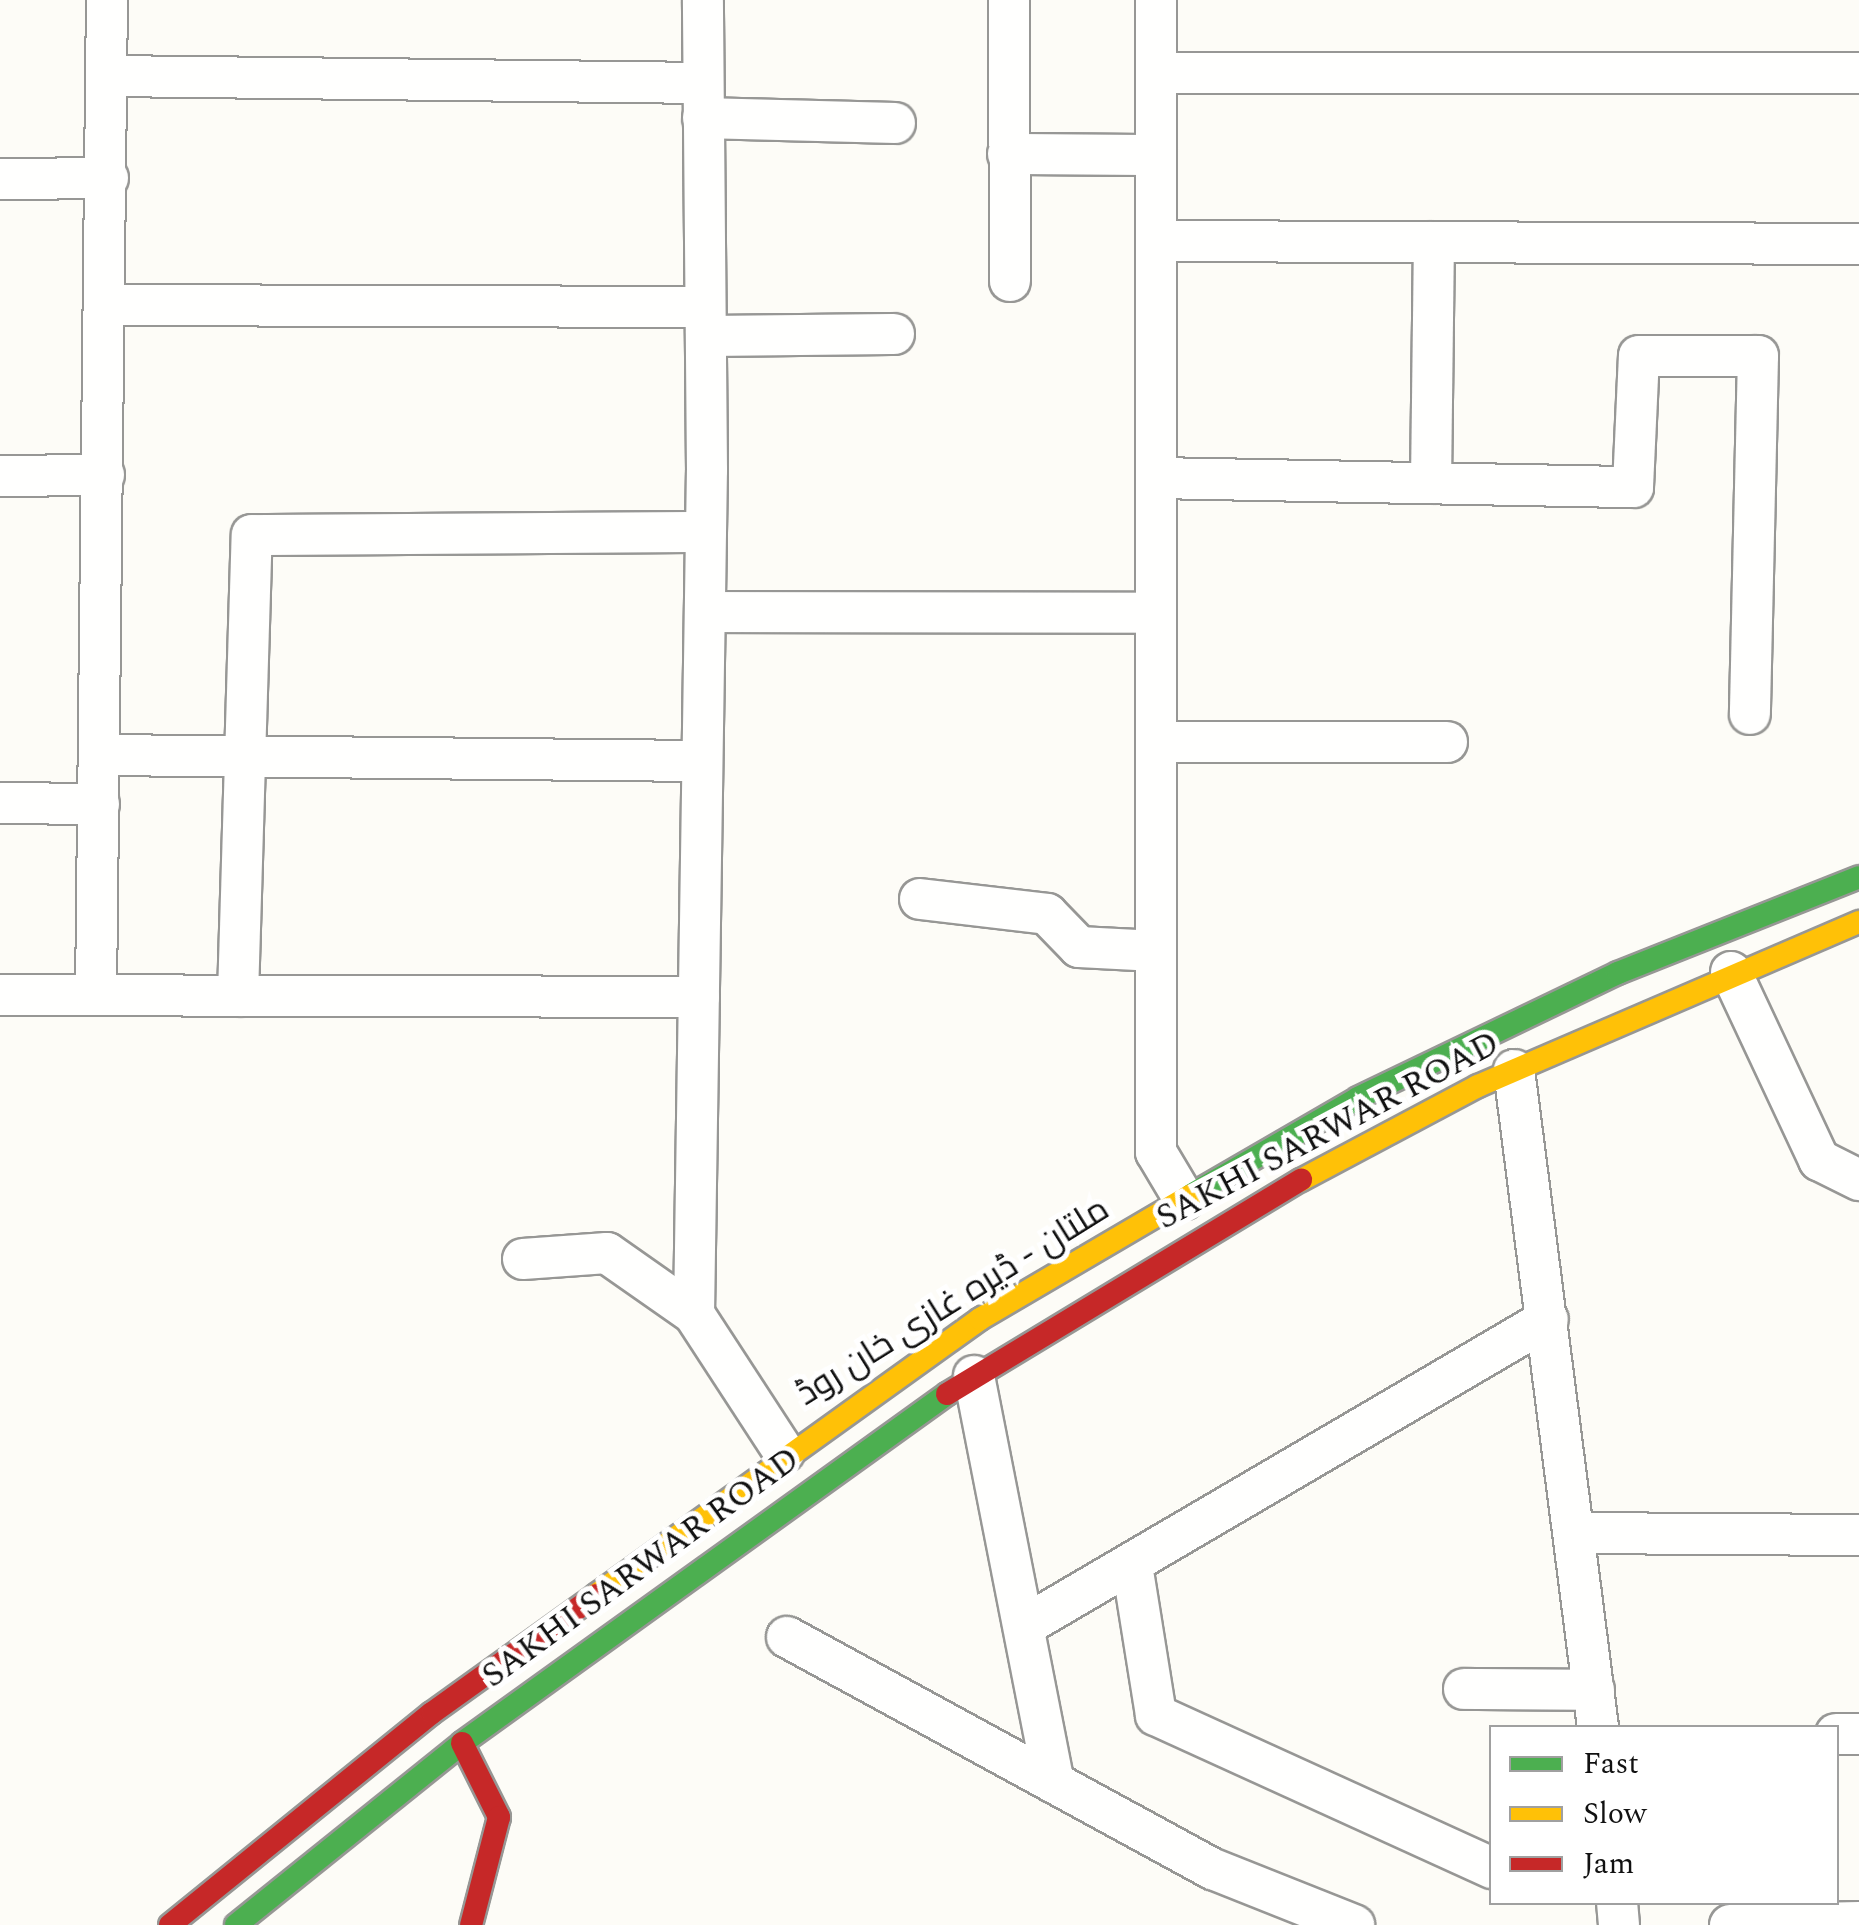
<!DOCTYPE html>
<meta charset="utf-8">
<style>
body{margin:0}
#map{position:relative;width:1859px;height:1925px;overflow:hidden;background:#fdfcf7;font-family:Spectral,Cairo,serif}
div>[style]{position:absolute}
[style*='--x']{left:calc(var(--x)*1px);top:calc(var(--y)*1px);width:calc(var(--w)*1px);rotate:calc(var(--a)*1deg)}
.roads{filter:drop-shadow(2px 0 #979795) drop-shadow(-2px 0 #979795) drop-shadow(0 2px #979795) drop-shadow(0 -2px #979795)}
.street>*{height:40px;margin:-20px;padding:0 20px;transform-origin:20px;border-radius:20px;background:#fffffe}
.fast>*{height:22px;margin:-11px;padding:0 11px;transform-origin:11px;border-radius:11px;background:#4caf50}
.slow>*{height:22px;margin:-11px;padding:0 11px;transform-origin:11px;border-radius:11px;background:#ffc107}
.jam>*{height:22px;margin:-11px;padding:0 11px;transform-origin:11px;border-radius:11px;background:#c62828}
span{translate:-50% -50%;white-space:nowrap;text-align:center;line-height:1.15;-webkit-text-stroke:10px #fff;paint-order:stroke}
.street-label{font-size:35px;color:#111}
.legend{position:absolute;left:1489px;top:1725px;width:350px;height:180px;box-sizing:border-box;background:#fff;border:2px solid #a0a0a0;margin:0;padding:12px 18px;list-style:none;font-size:30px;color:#111}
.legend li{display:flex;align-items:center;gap:20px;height:50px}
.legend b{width:50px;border:2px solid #a0a0a0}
</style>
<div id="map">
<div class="roads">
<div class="street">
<div style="--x:1009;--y:0;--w:281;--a:89.8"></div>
<div style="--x:1156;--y:0;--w:1152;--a:90"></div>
<div style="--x:1156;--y:1152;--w:55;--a:59.2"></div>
<div style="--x:1156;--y:73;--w:703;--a:0"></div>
<div style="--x:108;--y:76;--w:595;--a:0.67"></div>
<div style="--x:703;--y:118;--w:192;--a:1.5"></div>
<div style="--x:1008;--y:154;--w:148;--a:0.4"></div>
<div style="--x:0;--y:179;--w:108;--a:-0.5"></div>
<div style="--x:1156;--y:241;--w:703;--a:0.24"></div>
<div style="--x:106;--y:305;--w:599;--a:0.19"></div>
<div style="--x:706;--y:336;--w:188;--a:-0.6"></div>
<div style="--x:0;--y:476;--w:104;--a:-0.6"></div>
<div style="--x:1156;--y:478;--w:477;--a:1.1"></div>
<div style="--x:1633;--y:487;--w:131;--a:-87.4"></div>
<div style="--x:1639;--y:356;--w:119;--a:0"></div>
<div style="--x:1758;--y:356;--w:358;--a:91.3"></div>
<div style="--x:1431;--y:483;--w:241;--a:-89.3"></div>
<div style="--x:705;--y:612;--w:451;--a:0.1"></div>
<div style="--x:1156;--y:742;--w:291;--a:0"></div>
<div style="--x:100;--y:755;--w:602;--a:0.57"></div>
<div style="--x:0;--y:803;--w:99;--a:0.6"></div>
<div style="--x:920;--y:899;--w:128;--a:6.7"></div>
<div style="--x:1047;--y:914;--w:46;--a:45.9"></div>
<div style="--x:1079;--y:947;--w:77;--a:3"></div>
<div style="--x:1731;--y:972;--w:208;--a:64.9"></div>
<div style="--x:1819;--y:1160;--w:45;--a:26.6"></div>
<div style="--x:0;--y:995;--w:699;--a:0.16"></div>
<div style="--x:96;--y:995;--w:995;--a:-89.37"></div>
<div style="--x:238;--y:996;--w:461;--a:-88.3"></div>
<div style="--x:252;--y:535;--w:454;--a:-0.4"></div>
<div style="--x:1514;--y:1070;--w:663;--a:82.72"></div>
<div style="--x:523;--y:1259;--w:84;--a:-4.1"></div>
<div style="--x:607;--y:1253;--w:106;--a:35"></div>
<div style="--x:694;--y:1314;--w:165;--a:56.9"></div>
<div style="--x:694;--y:1314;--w:844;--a:-89.12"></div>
<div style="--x:707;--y:470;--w:470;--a:-90.5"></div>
<div style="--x:974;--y:1376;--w:414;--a:78.9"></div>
<div style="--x:1575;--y:1533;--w:284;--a:0.4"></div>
<div style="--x:1132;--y:1565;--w:152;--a:80.9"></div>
<div style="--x:1156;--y:1715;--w:369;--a:24.5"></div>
<div style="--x:1024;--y:1626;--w:607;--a:-30.37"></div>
<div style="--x:787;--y:1637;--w:485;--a:28.6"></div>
<div style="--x:1213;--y:1869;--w:152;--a:21.7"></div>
<div style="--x:1464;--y:1689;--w:130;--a:0.4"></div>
<div style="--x:1836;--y:1734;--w:23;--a:0"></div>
<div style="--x:1617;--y:1902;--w:23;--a:85"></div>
<div style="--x:1730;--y:1925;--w:129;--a:-1.3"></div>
</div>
<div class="fast">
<div style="--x:1191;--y:1195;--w:193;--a:-30.1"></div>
<div style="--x:1358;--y:1098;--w:288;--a:-25.7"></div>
<div style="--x:1618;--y:973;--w:259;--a:-21.7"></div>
<div style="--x:236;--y:1925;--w:290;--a:-38.8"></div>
<div style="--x:462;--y:1743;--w:598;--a:-35.74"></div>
</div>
<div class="slow">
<div style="--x:1301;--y:1180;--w:200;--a:-28"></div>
<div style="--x:1478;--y:1086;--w:415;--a:-23.3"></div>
<div style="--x:596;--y:1595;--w:473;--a:-35.7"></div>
<div style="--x:980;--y:1319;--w:245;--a:-30.4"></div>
</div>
<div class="jam">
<div style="--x:947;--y:1394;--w:414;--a:-31.2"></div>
<div style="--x:462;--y:1743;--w:83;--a:63.4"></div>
<div style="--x:499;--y:1817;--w:112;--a:104.5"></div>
<div style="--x:170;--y:1925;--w:337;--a:-39"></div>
<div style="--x:432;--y:1713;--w:202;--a:-35.7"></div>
</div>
</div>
<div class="street-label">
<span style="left:1328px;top:1131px;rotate:-28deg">SAKHI SARWAR ROAD</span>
<span style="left:953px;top:1302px;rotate:-32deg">ملتان - ڈیرہ غازی خان روڈ</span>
<span style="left:641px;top:1568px;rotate:-36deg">SAKHI SARWAR ROAD</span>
</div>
<ul class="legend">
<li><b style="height:12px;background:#4caf50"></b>Fast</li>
<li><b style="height:12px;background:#ffc107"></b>Slow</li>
<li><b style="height:12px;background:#c62828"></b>Jam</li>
</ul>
</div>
